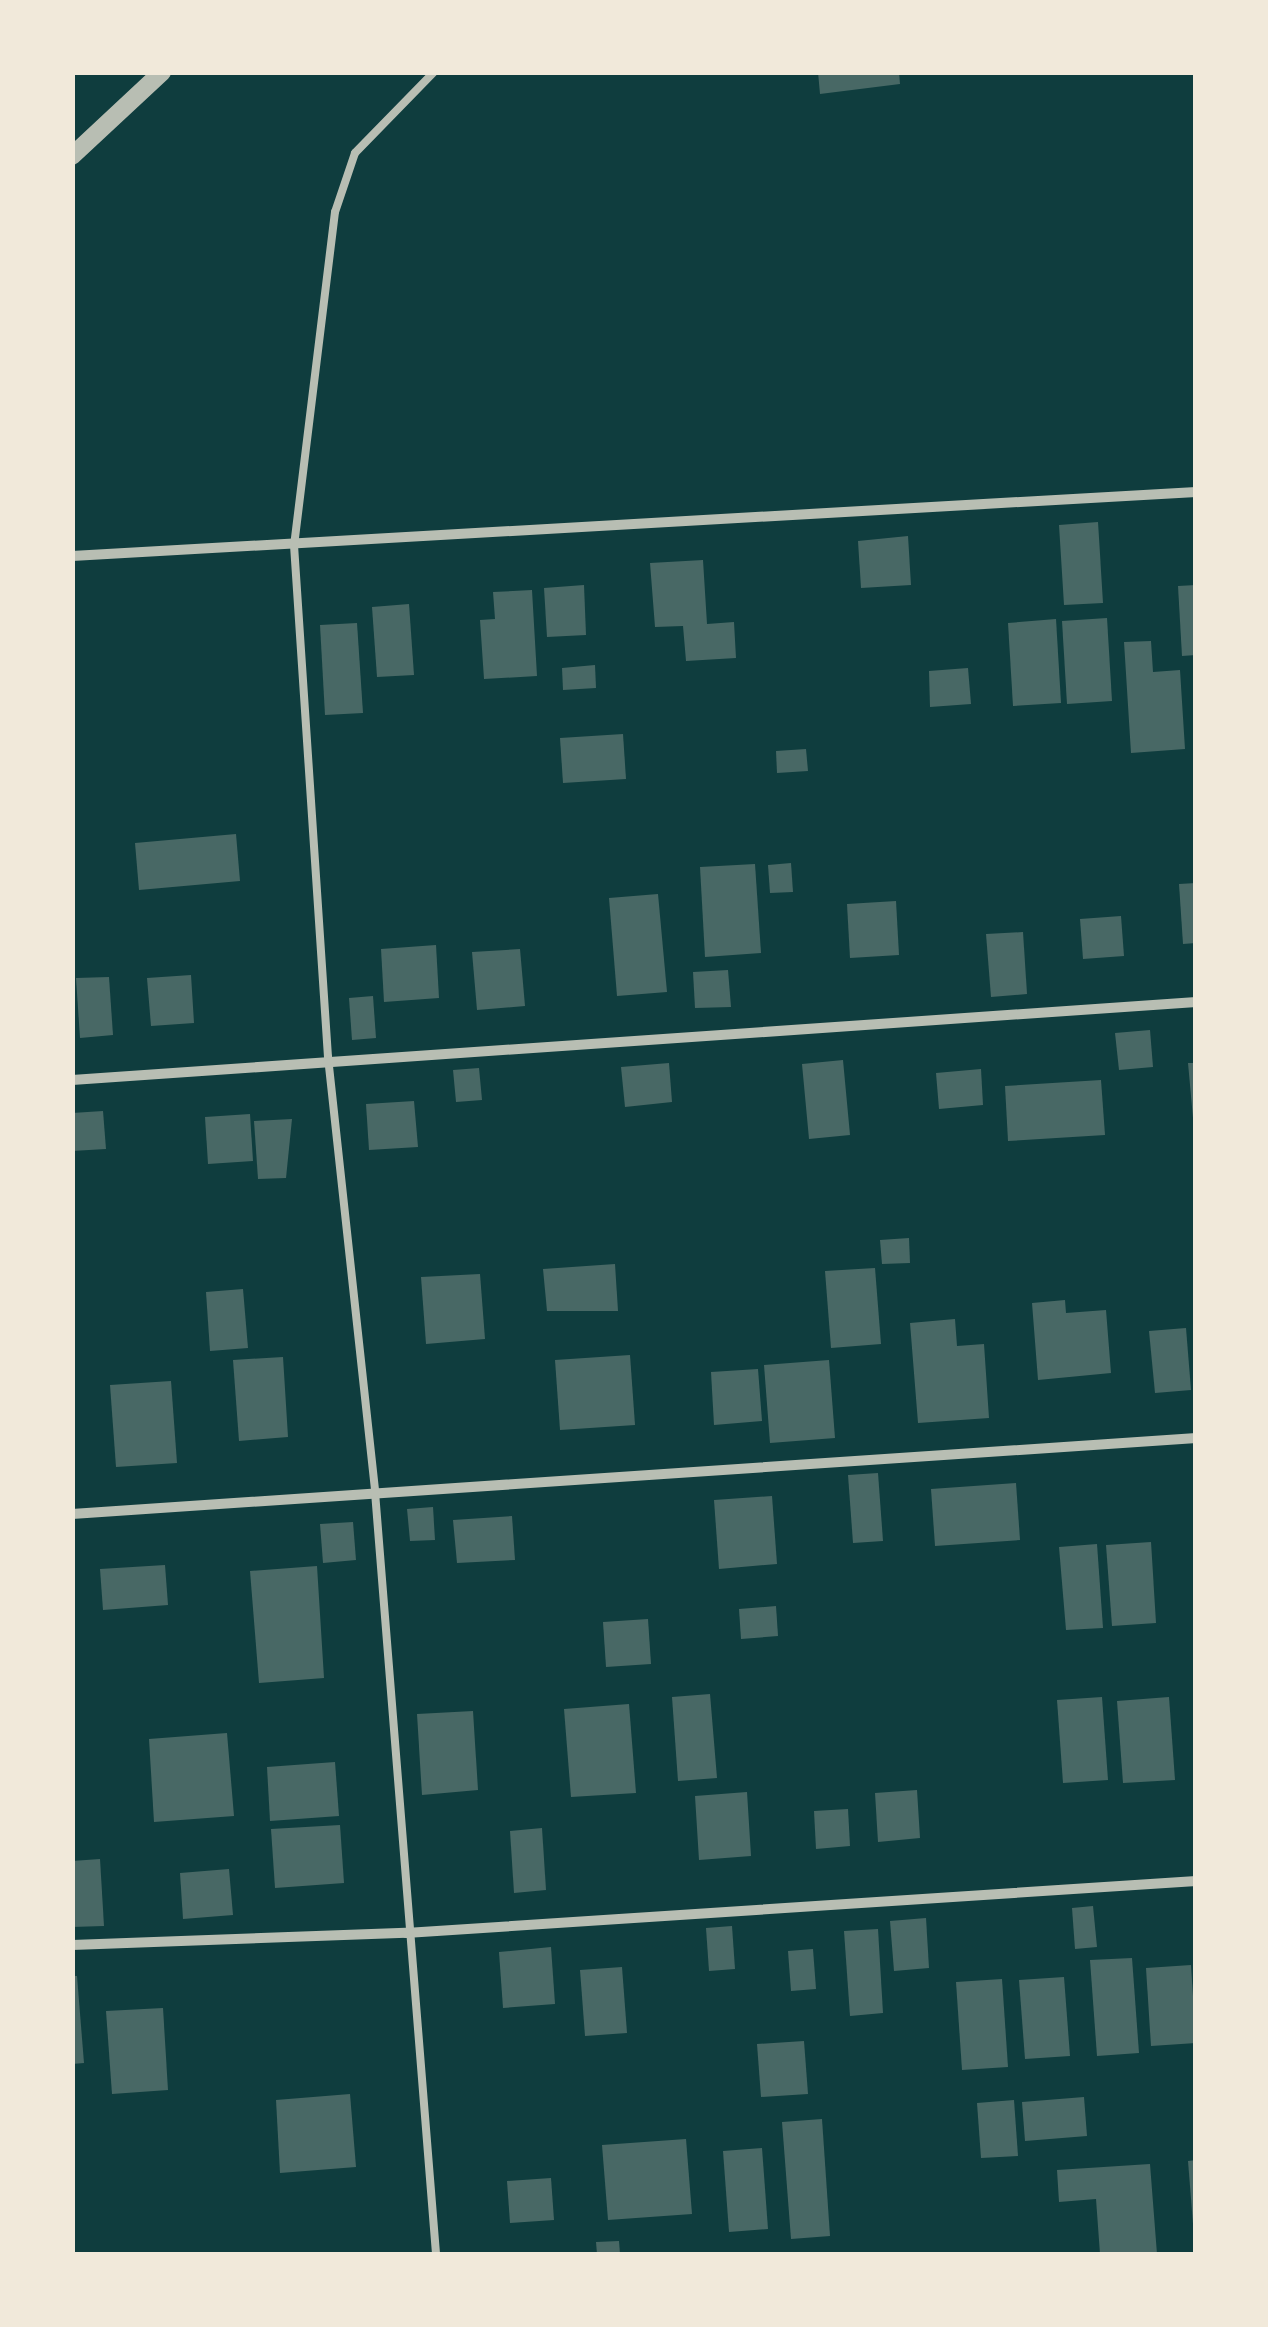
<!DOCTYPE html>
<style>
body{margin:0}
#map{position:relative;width:1268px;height:2327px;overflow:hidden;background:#0f3d3e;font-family:"Roboto Condensed",sans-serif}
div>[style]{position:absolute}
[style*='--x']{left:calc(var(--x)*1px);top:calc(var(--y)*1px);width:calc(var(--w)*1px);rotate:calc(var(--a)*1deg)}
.building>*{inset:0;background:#486865}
.service>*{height:8px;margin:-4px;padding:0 4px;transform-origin:4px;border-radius:4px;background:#b8beb3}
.minor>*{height:10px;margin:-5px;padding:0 5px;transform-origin:5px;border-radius:5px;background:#b8beb3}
.tertiary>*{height:18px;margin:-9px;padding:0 9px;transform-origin:9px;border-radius:9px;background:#b8beb3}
span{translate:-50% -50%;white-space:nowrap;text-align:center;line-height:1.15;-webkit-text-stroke:8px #f1e9da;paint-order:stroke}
.frame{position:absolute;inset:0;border:75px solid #f1e9da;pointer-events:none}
</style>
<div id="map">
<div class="building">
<div style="clip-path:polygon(818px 72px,899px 72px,900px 84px,820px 94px)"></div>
<div style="clip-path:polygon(1098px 522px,1103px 603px,1064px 605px,1059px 525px)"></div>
<div style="clip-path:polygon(908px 536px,911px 585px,861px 588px,858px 541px)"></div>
<div style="clip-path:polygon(703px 560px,707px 624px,734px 622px,736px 658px,686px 661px,683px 626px,655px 627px,650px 563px)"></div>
<div style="clip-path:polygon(584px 585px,586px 635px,547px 637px,544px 588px)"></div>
<div style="clip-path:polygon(1196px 585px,1196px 655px,1182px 656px,1178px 586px)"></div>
<div style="clip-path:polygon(532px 590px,537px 676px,484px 679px,480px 620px,495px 619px,493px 592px)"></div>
<div style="clip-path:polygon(409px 604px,414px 675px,377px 677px,372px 607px)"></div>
<div style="clip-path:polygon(1107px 618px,1112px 701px,1067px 704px,1062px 621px)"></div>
<div style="clip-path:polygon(1056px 619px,1061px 703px,1013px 706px,1008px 623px)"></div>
<div style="clip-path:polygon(357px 623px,363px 713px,325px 715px,320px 625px)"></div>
<div style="clip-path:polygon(1151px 641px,1153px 672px,1180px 670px,1185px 749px,1131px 753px,1124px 642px)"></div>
<div style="clip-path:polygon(595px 665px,596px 688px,563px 690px,562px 668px)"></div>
<div style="clip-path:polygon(968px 668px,971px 704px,930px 707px,929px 671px)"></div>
<div style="clip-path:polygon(623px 734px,626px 779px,563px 783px,560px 738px)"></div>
<div style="clip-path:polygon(806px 749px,808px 771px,777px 773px,776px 751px)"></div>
<div style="clip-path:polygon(236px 834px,240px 881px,139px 890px,135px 843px)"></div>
<div style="clip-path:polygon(791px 863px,793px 892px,770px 893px,768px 865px)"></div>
<div style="clip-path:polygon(755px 864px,761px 953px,705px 957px,700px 867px)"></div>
<div style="clip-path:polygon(1196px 883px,1196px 943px,1183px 944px,1179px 884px)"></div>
<div style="clip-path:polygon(658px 894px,667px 992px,617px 996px,609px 898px)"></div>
<div style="clip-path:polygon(896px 901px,899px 955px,850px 958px,847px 904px)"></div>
<div style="clip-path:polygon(1121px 916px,1124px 956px,1083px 959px,1080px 919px)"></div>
<div style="clip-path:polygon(1023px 932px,1027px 994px,991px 997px,986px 934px)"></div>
<div style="clip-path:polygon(436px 945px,439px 998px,384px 1002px,381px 949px)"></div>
<div style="clip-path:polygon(520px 949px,525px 1006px,477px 1010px,472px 952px)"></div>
<div style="clip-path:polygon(728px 970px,731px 1007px,695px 1008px,693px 972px)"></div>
<div style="clip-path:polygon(191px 975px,194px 1023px,151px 1026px,147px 978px)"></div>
<div style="clip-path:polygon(109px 977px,113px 1035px,80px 1038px,76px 978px)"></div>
<div style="clip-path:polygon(373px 996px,376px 1038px,352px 1040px,349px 998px)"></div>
<div style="clip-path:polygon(1150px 1030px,1153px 1067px,1119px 1070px,1115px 1033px)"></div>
<div style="clip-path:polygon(843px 1060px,850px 1135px,809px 1139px,802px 1064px)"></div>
<div style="clip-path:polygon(669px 1063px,672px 1102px,625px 1107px,621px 1067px)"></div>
<div style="clip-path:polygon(1188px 1063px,1196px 1063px,1196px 1118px,1193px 1118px)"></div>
<div style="clip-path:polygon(479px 1068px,482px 1100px,456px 1102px,453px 1070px)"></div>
<div style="clip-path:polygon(981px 1069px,983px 1105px,939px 1109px,936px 1073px)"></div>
<div style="clip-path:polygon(1101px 1080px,1105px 1135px,1008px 1141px,1005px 1086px)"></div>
<div style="clip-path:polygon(414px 1101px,418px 1147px,369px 1150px,366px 1104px)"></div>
<div style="clip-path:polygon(103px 1111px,106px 1149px,72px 1151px,72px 1113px)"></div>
<div style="clip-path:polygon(250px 1114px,253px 1161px,208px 1164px,205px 1117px)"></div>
<div style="clip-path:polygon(292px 1119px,286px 1178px,258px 1179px,254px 1121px)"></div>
<div style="clip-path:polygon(909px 1238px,910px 1263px,882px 1264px,880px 1240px)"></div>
<div style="clip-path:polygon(615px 1264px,618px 1311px,547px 1311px,543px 1269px)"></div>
<div style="clip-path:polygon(875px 1268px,881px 1344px,831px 1348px,825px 1271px)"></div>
<div style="clip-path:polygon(480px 1274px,485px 1339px,426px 1344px,421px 1277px)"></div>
<div style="clip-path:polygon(243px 1289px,248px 1348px,210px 1351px,206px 1292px)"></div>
<div style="clip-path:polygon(1065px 1300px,1066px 1313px,1106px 1310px,1111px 1373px,1038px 1380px,1032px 1303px)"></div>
<div style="clip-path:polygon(955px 1319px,957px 1346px,984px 1344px,989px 1418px,918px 1423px,910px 1323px)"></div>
<div style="clip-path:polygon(1186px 1328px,1191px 1390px,1155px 1393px,1149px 1331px)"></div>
<div style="clip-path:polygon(630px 1355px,635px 1425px,560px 1430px,555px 1360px)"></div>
<div style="clip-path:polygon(283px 1357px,288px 1437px,239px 1441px,233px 1360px)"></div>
<div style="clip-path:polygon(829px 1360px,835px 1438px,770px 1443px,764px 1365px)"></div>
<div style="clip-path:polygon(758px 1369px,762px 1421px,714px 1425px,711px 1372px)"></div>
<div style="clip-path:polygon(171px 1381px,177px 1463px,116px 1467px,110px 1385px)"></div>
<div style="clip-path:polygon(878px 1473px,883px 1541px,853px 1543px,848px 1475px)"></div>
<div style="clip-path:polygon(1016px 1483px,1020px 1540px,935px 1546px,931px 1489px)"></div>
<div style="clip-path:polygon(772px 1496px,777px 1564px,719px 1569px,714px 1500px)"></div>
<div style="clip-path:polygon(433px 1507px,435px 1540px,410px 1541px,407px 1509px)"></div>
<div style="clip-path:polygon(512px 1516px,515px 1560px,457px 1563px,453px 1520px)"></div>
<div style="clip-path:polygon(353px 1522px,356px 1560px,323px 1563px,320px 1524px)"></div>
<div style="clip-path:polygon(1151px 1542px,1156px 1623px,1112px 1626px,1106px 1545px)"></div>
<div style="clip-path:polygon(1097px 1544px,1103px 1628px,1066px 1630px,1059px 1547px)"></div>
<div style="clip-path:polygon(165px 1565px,168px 1605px,103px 1610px,100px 1569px)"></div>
<div style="clip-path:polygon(317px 1566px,324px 1678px,259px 1683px,250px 1571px)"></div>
<div style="clip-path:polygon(776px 1606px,778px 1636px,741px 1639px,739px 1609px)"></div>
<div style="clip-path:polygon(648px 1619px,651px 1664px,606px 1667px,603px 1622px)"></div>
<div style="clip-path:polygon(710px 1694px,717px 1778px,678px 1781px,672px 1697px)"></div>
<div style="clip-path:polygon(1102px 1697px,1108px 1780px,1063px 1783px,1057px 1700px)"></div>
<div style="clip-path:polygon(1169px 1697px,1175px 1780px,1123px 1783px,1117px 1701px)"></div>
<div style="clip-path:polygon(629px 1704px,636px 1793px,571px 1797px,564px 1709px)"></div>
<div style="clip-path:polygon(473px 1711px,478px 1790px,422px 1795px,417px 1714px)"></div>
<div style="clip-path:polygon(227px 1733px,234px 1816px,154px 1822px,149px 1739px)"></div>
<div style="clip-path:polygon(335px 1762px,339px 1816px,270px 1821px,267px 1767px)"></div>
<div style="clip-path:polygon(917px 1790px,920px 1838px,878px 1842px,875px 1793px)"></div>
<div style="clip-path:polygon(747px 1792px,751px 1856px,699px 1860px,695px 1796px)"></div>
<div style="clip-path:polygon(848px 1809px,850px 1846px,816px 1849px,814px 1811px)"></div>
<div style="clip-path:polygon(340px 1825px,344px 1883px,275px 1888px,271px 1829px)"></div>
<div style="clip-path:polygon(542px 1828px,546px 1890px,514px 1893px,510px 1831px)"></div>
<div style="clip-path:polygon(100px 1859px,104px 1926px,72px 1927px,72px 1861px)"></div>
<div style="clip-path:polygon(229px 1869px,233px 1915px,183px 1919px,180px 1873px)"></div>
<div style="clip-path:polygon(1093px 1906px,1097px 1947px,1075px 1949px,1072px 1908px)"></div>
<div style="clip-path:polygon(926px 1918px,929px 1968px,894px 1971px,890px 1921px)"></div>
<div style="clip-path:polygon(732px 1926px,735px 1969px,709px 1971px,706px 1928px)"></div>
<div style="clip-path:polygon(878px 1929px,883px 2013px,850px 2016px,844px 1931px)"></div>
<div style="clip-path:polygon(551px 1947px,555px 2004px,503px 2008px,499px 1952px)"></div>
<div style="clip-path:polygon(813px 1949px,816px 1989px,791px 1991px,788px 1951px)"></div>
<div style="clip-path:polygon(1132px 1958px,1139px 2053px,1097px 2056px,1090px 1960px)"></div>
<div style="clip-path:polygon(1191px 1965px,1196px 2043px,1151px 2046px,1146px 1968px)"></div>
<div style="clip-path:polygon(622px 1967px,627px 2033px,585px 2036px,580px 1970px)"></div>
<div style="clip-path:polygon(72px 1976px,77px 1976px,84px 2063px,72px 2064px)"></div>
<div style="clip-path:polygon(1064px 1977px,1070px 2056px,1025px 2059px,1019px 1980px)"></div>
<div style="clip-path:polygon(1002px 1979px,1008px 2067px,962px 2070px,956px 1982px)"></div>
<div style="clip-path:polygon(163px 2008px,168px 2090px,112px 2094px,106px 2011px)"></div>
<div style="clip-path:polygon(804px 2041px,808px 2094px,761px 2097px,757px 2044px)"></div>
<div style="clip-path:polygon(350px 2094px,356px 2167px,280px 2173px,276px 2100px)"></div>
<div style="clip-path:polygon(1084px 2097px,1087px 2136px,1025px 2141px,1022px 2102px)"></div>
<div style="clip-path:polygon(1014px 2100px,1018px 2156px,981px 2158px,977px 2103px)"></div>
<div style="clip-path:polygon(822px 2119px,830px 2236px,791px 2239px,782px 2122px)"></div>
<div style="clip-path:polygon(686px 2139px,692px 2214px,608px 2220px,602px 2145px)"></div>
<div style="clip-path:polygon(762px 2148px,768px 2229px,729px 2232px,723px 2151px)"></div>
<div style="clip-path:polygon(1196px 2160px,1196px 2224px,1193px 2224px,1188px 2161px)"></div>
<div style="clip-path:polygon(1150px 2164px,1157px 2254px,1100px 2254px,1096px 2199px,1059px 2202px,1057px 2170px)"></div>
<div style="clip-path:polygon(551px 2178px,554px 2220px,510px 2223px,507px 2181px)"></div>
<div style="clip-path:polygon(619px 2241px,620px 2254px,597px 2254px,596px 2242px)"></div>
</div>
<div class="service">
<div style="--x:434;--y:72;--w:113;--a:134.3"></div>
<div style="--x:355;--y:153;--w:62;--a:108.7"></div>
<div style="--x:335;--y:212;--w:336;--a:97"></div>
<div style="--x:294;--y:545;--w:513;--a:86.2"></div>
<div style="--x:328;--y:1057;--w:438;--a:83.8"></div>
<div style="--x:375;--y:1492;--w:764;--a:85.42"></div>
</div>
<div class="minor">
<div style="--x:72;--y:556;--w:1126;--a:-3.26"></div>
<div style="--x:72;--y:1080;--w:1127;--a:-3.97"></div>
<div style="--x:72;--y:1514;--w:1127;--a:-3.87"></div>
<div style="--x:72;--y:1945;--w:334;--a:-2.1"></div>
<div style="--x:406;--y:1933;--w:792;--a:-3.77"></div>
</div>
<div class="tertiary">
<div style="--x:72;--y:156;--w:123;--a:-43"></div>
</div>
<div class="frame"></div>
</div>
